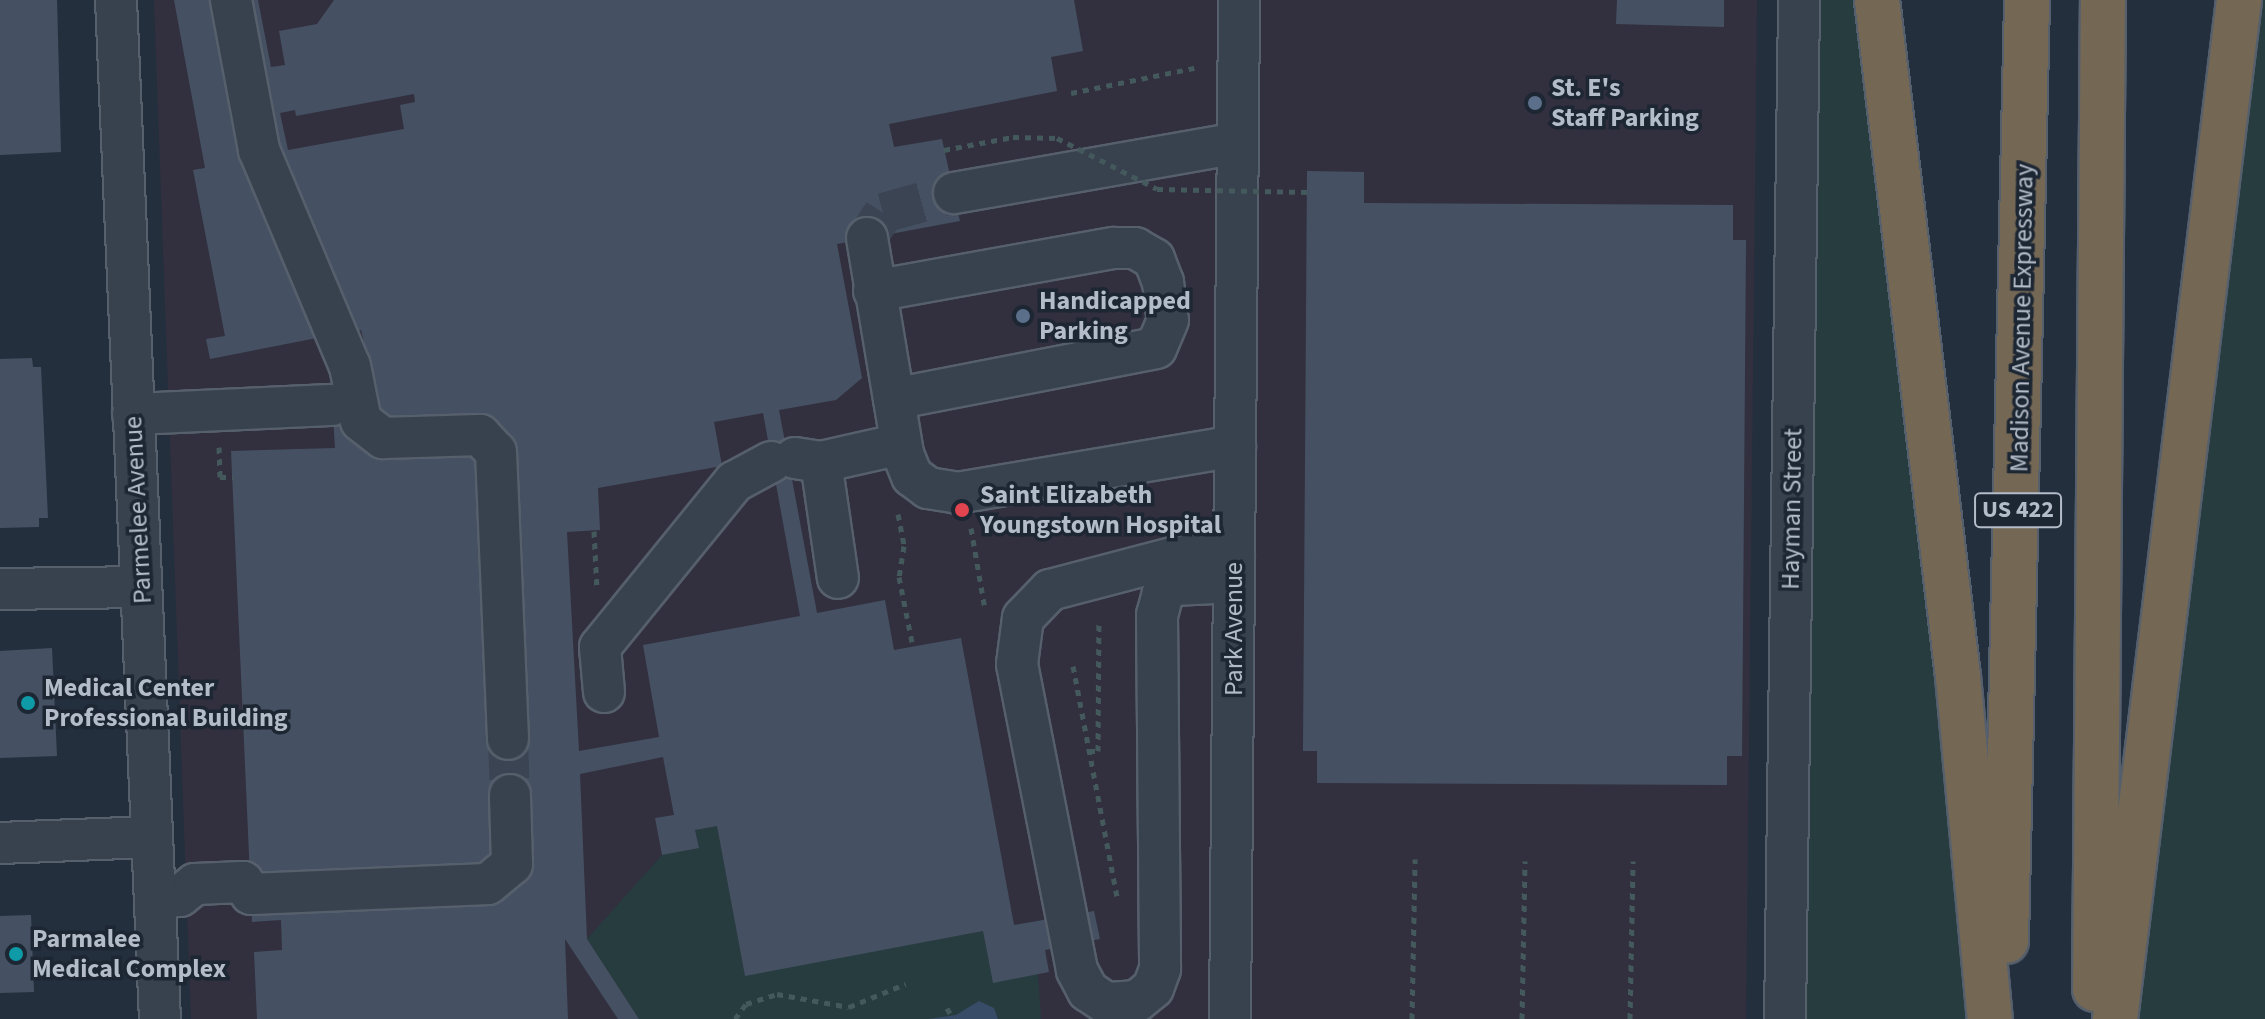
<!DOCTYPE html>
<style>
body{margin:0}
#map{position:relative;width:2265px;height:1019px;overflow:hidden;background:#242f3e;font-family:"Source Sans 3",sans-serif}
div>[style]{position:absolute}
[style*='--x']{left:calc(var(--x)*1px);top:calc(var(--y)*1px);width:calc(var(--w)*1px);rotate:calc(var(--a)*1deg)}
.medical>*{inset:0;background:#32303f}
.green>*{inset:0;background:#263c3f}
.water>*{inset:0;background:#394c67}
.building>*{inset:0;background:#455162}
.minor-tunnel>*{height:40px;margin-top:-20px;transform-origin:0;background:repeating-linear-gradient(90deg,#3a4453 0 40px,transparent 0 60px)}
.path>*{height:5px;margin-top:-2.5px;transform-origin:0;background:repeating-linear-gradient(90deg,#44595c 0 6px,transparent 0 12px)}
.roads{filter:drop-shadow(2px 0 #565f6c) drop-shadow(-2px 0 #565f6c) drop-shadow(0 2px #565f6c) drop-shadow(0 -2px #565f6c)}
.minor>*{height:40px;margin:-20px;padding:0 20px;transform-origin:20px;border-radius:20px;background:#38414e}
.highway>*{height:44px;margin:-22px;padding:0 22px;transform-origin:22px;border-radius:22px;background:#746855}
.path-bridge>*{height:5px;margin-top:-2.5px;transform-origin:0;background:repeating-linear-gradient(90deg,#44595c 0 6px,transparent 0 12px)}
.dots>*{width:22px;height:22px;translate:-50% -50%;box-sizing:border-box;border:4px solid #1d2633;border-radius:50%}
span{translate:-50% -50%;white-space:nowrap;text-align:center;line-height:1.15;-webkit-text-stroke:7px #1d2633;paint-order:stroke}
.shield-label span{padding:2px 6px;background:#1d2633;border:2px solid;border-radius:6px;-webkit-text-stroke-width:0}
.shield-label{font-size:24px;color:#b4bcc9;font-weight:700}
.poi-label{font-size:26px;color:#b4bcc9;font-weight:700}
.left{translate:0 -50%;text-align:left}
.street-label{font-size:26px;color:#b4bcc9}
</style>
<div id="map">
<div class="medical">
<div style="clip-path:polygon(154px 0,1757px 0,1746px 1019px,191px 1019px)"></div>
</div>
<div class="green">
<div style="clip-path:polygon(1799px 0,1877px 0,1990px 1019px,1785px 1019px)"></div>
<div style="clip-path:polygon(2239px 0,2265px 0,2265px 1019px,2115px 1019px)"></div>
<div style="clip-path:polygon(717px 826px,745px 975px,983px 931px,993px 982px,1038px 974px,1041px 1019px,639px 1019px,587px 939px,662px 855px,699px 848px,695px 830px)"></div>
</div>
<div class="water">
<div style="clip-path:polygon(979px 1001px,994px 1008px,998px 1019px,928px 1019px,956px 1015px)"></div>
</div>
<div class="building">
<div style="clip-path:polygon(0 0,57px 0,61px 152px,0 155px)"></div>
<div style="clip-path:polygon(evenodd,174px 0,258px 0,271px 67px,285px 65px,279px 31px,317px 24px,334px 0,1074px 0,1083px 51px,1051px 57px,1057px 91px,889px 124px,894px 147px,942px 139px,960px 221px,837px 244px,862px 378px,836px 400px,779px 410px,817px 613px,885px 600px,894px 650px,961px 638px,1014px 925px,1094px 911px,1100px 939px,1045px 950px,1049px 972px,993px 983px,983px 931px,745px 976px,717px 826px,695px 830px,699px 848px,662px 855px,655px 818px,674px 815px,663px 757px,580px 774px,587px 939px,639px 1019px,618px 1019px,565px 939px,568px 1019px,257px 1019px,254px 952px,282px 950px,281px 920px,252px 922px,231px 451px,335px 448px,331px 385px,322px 337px,210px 359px,206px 339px,225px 336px,193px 170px,205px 168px,174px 0,414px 94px,415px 102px,400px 105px,404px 129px,288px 150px,280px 113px,295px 110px,296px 116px,414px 94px,174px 0,361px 330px,369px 362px,351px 332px,361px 330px,174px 0,763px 413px,800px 616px,643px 645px,659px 737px,579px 751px,567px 532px,600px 530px,598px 488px,722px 466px,714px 422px,763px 413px)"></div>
<div style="clip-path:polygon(1617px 0,1724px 0,1724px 27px,1616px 24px)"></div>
<div style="clip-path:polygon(1307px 171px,1364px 172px,1364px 203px,1733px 205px,1733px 240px,1746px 240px,1742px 756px,1727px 756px,1727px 785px,1317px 783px,1317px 751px,1303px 751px)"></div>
<div style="clip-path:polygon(32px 358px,33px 367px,41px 367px,48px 518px,39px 518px,39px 527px,0 528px,0 359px)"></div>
<div style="clip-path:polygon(52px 648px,57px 756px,0 758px,0 651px)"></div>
<div style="clip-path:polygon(31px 915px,34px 992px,0 993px,0 916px)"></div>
</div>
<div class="minor-tunnel">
<div style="--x:867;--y:238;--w:30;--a:-57"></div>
<div style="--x:883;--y:213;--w:74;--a:-15.7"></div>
<div style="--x:508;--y:739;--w:56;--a:88"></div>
</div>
<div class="path">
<div style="--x:1071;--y:93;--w:126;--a:-11.5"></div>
<div style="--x:219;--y:447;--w:30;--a:88"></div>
<div style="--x:220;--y:477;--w:13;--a:0"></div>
<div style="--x:898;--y:514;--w:33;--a:79"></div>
<div style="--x:904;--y:546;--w:31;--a:99"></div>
<div style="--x:899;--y:577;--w:71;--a:78.7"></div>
<div style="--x:971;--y:528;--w:82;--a:80.2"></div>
<div style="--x:594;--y:531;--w:59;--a:87.1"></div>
<div style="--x:1073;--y:666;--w:239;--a:79.2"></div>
<div style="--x:1089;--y:751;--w:9;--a:0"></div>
<div style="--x:1098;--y:751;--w:128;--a:-89.6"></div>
<div style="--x:947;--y:1008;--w:13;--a:61"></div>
<div style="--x:735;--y:1019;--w:19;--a:-54"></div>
<div style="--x:746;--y:1004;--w:33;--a:-18"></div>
<div style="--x:777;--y:994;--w:73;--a:10.2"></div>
<div style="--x:849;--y:1007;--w:61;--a:-22.3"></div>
<div style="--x:1412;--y:1019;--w:160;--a:-88.9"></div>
<div style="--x:1522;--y:1019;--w:158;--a:-88.9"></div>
<div style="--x:1630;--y:1019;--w:158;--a:-88.9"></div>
</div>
<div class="roads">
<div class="minor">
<div style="--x:116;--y:0;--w:1020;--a:87.53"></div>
<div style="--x:231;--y:0;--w:153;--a:79.4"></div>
<div style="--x:259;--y:150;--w:234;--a:67.2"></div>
<div style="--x:350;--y:366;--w:56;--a:78.7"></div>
<div style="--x:361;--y:421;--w:28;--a:38"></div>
<div style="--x:383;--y:438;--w:97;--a:-1.8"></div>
<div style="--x:480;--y:435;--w:23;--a:47"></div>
<div style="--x:496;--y:452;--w:287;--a:87.6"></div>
<div style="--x:954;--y:193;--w:287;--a:-10"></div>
<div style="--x:867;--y:238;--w:219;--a:80.5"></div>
<div style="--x:903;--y:454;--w:24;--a:68"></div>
<div style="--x:912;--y:476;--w:20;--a:37"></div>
<div style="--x:928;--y:488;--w:30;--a:9"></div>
<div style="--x:958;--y:493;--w:281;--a:-9.6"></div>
<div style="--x:874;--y:291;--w:244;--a:-10.2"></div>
<div style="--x:1114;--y:248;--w:21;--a:0"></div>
<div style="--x:1135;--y:248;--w:22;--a:30"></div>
<div style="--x:1154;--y:259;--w:25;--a:69"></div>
<div style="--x:1163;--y:282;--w:38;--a:83"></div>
<div style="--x:1168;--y:320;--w:30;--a:113"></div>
<div style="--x:1156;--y:348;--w:267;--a:169"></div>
<div style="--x:133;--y:414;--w:199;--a:-2.6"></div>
<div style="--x:795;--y:458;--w:26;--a:9"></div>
<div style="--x:821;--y:462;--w:82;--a:-12.7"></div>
<div style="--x:821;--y:462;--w:117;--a:81.7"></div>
<div style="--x:1234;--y:582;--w:60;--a:177.1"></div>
<div style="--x:1174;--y:585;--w:14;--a:144"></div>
<div style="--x:1163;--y:593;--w:23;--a:105"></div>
<div style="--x:1157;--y:615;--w:354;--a:89.5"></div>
<div style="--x:1160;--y:969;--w:20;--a:110"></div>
<div style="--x:1153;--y:988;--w:21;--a:141"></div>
<div style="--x:1137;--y:1001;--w:31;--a:176"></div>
<div style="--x:1106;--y:1003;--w:22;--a:-146"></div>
<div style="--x:1088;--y:991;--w:24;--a:-118"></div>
<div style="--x:1077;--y:970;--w:312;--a:-101.1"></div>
<div style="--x:1017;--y:664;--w:46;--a:-82.6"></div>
<div style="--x:1023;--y:618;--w:39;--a:-46"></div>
<div style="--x:1050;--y:590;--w:130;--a:-14.7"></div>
<div style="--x:1176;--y:557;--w:58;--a:-3.9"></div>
<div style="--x:0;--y:589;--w:141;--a:-0.8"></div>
<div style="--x:604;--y:692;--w:45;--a:-95.1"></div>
<div style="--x:600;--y:647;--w:213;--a:-50.9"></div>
<div style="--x:734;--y:482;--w:42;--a:-28.4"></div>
<div style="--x:0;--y:843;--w:152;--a:-2.3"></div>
<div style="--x:251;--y:894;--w:237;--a:-2.4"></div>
<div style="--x:488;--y:884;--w:31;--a:-40"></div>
<div style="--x:512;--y:864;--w:69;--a:-91.7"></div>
<div style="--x:155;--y:898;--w:25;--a:-5"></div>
<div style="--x:180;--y:896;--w:19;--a:-39"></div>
<div style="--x:195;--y:884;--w:48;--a:-2.4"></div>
<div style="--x:243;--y:882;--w:14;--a:56"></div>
<div style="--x:1230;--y:1019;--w:1019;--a:-89.49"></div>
<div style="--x:1785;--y:1019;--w:1019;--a:-89.21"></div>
</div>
<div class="highway">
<div style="--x:1877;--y:0;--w:681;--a:83.17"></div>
<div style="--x:1958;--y:676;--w:344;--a:84.7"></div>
<div style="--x:2006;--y:941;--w:941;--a:-88.72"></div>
<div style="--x:2095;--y:989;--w:989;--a:-89.54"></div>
<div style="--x:2115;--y:1019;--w:1027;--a:-83.06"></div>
</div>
</div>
<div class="path-bridge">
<div style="--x:944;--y:150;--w:70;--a:-10.7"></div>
<div style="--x:1013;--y:137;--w:44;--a:1.3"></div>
<div style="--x:1057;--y:138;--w:112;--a:27"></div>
<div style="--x:1157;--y:189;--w:150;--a:1.1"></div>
</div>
<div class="dots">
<div style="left:1535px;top:103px;background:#5c6f8a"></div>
<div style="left:1023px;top:316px;background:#5c6f8a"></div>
<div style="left:962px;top:510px;background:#e0444e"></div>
<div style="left:28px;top:703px;background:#0f9aa8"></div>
<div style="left:16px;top:954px;background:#0f9aa8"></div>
</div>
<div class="shield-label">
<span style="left:2018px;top:510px">US 422</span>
</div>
<div class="poi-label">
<span class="left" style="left:1551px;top:103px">St. E's<br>Staff Parking</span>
<span class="left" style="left:1039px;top:316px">Handicapped<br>Parking</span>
<span class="left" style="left:980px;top:510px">Saint Elizabeth<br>Youngstown Hospital</span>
<span class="left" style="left:44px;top:703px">Medical Center<br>Professional Building</span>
<span class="left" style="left:32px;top:954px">Parmalee<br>Medical Complex</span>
</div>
<div class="street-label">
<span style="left:2022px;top:318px;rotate:-89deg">Madison Avenue Expressway</span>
<span style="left:1792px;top:509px;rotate:-89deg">Hayman Street</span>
<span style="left:138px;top:510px;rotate:-93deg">Parmelee Avenue</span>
<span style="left:1234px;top:629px;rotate:-90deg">Park Avenue</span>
</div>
</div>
